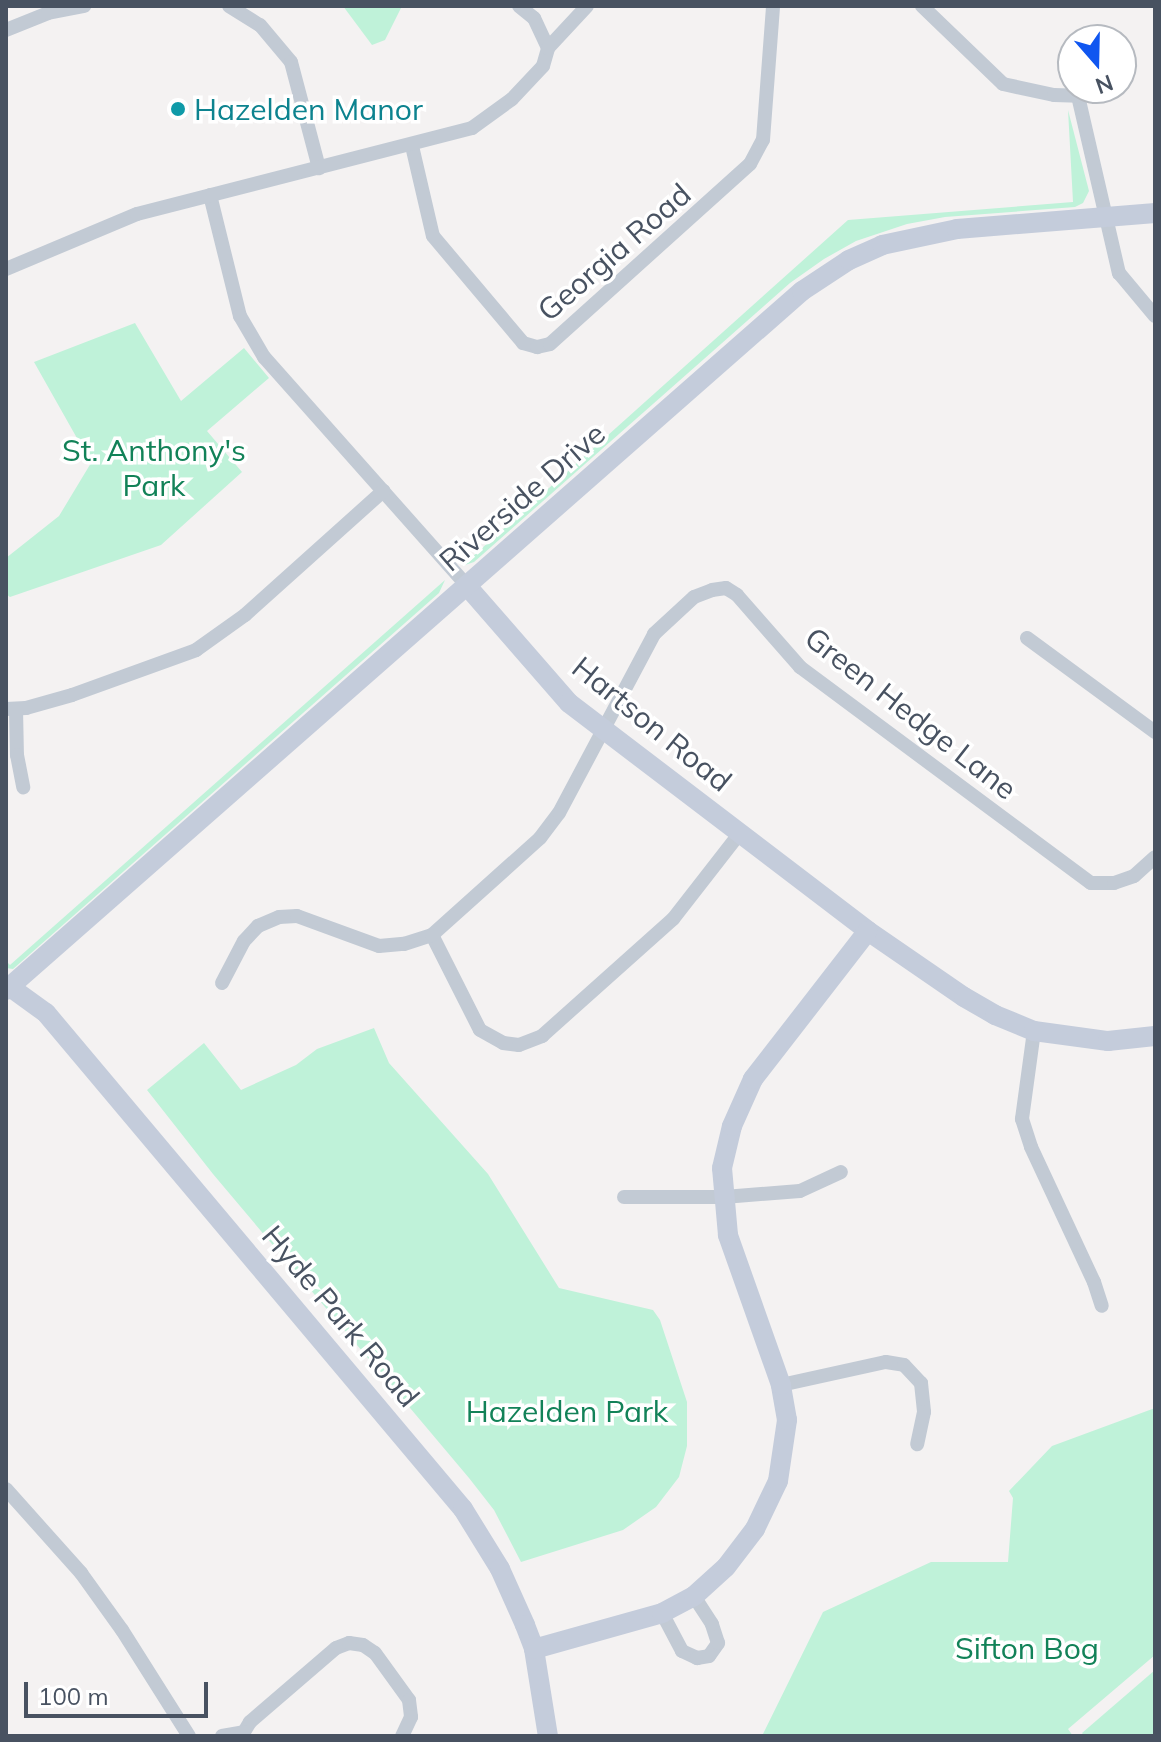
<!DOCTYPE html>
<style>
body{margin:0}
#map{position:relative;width:1161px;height:1742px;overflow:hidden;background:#f4f2f2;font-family:Mulish,sans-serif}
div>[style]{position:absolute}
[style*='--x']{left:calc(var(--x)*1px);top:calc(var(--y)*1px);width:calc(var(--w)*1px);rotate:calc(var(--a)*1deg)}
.green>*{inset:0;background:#bff2d9}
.street>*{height:14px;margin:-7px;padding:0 7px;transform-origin:7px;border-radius:7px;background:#c2cad4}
.secondary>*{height:20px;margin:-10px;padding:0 10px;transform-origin:10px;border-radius:10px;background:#c4ccdb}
.dots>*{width:22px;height:22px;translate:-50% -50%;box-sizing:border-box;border:4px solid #fff;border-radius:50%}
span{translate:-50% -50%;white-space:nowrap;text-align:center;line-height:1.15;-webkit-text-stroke:7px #fff;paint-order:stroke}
.culture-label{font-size:30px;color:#0d838f}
.left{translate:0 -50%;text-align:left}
.street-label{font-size:30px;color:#485261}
.park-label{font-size:30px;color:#128258}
.frame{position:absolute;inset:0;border:8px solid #485261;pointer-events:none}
.north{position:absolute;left:1057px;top:24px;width:80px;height:80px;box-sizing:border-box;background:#fff;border:2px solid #b6bac0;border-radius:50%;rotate:160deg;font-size:22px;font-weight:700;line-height:32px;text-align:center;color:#485261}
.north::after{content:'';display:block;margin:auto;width:28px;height:36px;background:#1056f0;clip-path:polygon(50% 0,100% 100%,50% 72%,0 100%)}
.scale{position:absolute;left:24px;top:1682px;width:184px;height:36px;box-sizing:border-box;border:4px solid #485261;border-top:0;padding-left:10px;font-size:24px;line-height:28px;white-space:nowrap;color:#485261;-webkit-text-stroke:6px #fff;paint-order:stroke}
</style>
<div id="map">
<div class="green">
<div style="clip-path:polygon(343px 6px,402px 6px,385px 40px,372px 45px)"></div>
<div style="clip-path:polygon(1068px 110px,1089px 191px,1083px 203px,1075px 207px,945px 217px,907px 224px,856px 241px,824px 259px,790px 283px,474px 562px,462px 566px,848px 220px,1073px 202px)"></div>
<div style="clip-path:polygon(135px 323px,181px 401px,244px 348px,269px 378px,207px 431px,242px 472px,161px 545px,10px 597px,6px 594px,6px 558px,59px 516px,91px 463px,34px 362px)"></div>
<div style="clip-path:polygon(445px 580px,439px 593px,13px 969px,6px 968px,6px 961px,10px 965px)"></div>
<div style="clip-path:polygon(374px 1028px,389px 1063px,488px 1174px,559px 1288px,653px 1310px,660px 1320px,687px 1402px,687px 1446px,679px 1477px,656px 1507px,623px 1530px,521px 1562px,494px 1510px,469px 1478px,213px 1174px,147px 1090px,204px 1043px,241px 1090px,296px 1065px,317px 1049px)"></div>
<div style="clip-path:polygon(1155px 1408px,1155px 1655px,1068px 1729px,1073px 1736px,762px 1736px,823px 1612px,931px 1562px,1008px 1562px,1013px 1498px,1009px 1491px,1052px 1446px)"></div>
<div style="clip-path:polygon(1155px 1670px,1155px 1736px,1084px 1736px,1082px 1733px)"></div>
</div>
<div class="street">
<div style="--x:229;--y:6;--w:36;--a:32"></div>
<div style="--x:260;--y:25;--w:48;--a:50"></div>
<div style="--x:291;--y:62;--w:110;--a:75.2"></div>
<div style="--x:519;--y:6;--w:19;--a:39"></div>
<div style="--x:534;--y:18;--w:33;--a:65"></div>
<div style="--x:922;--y:6;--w:112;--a:43.9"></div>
<div style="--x:1003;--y:84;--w:52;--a:12.2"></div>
<div style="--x:1054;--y:95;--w:24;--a:2"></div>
<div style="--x:1078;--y:96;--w:182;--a:77"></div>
<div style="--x:1119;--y:273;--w:56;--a:50.1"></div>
<div style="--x:6;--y:30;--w:45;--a:-22"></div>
<div style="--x:48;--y:13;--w:37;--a:-11"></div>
<div style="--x:1078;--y:96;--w:22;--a:-22"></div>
<div style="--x:412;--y:146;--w:92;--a:76.9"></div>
<div style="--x:433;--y:236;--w:140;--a:49.9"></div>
<div style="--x:523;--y:343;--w:15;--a:16"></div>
<div style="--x:537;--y:347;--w:13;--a:-13"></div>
<div style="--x:550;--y:344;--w:269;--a:-42"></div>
<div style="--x:750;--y:164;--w:27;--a:-62"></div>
<div style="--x:763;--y:140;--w:134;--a:-85.7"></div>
<div style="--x:210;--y:195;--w:125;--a:76.1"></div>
<div style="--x:240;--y:316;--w:48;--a:59.7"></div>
<div style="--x:264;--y:357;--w:306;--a:48.4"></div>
<div style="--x:6;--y:269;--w:142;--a:-22.8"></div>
<div style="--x:137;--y:214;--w:346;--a:-14.4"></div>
<div style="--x:472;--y:128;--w:49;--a:-35.9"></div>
<div style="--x:512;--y:99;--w:45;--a:-46.8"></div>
<div style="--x:543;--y:66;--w:19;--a:-74"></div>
<div style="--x:548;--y:48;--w:57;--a:-47.1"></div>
<div style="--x:1027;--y:638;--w:159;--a:36.3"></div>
<div style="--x:6;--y:709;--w:20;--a:-3"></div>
<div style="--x:26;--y:708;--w:48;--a:-15.8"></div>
<div style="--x:72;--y:695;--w:132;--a:-19.9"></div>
<div style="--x:196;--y:650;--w:60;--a:-35.5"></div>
<div style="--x:245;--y:615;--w:186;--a:-41.9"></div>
<div style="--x:16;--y:709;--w:46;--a:88.8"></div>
<div style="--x:17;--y:755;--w:33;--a:79"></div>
<div style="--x:432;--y:935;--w:106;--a:63.2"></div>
<div style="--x:480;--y:1030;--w:26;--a:29"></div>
<div style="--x:503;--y:1043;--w:16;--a:7"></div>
<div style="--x:519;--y:1045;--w:25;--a:-21"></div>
<div style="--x:542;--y:1036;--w:176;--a:-41.8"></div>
<div style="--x:673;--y:919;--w:109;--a:-52.1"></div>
<div style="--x:222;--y:983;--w:47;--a:-62.4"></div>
<div style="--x:244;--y:941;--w:21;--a:-47"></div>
<div style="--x:258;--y:926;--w:23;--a:-23"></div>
<div style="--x:279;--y:917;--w:18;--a:-3"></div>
<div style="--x:297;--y:916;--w:87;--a:20.1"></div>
<div style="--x:379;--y:946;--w:25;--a:-5"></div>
<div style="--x:404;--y:944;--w:29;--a:-18"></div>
<div style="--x:432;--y:935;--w:145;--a:-41.9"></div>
<div style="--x:540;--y:838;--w:31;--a:-53"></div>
<div style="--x:559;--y:813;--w:203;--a:-62"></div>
<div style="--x:654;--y:634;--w:54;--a:-42.8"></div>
<div style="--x:694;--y:597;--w:19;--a:-21"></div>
<div style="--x:712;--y:590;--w:14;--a:-8"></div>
<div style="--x:726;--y:588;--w:13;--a:32"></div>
<div style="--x:737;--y:595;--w:96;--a:48.8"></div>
<div style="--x:800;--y:667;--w:362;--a:36.6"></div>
<div style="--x:1091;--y:883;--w:23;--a:0"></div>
<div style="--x:1114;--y:883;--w:21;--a:-19"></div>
<div style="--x:1134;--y:876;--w:28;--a:-42"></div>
<div style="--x:1034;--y:1031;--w:89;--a:97.8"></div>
<div style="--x:1022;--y:1119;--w:29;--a:72"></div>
<div style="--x:1031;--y:1147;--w:149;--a:65"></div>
<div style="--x:1094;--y:1282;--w:25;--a:72"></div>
<div style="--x:624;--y:1197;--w:100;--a:0"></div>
<div style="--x:724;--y:1197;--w:76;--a:-4.5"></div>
<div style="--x:800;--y:1191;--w:45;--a:-24.9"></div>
<div style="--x:781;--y:1385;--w:107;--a:-12.4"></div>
<div style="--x:886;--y:1362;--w:18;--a:9"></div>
<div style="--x:904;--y:1365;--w:25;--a:47"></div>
<div style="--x:921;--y:1383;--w:29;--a:84"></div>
<div style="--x:924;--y:1412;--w:33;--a:102"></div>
<div style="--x:6;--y:1489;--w:113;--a:48.2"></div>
<div style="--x:81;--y:1573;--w:70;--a:54.3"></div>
<div style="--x:122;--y:1630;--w:125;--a:57.7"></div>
<div style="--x:662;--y:1613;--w:43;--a:62.2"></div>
<div style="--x:682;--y:1651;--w:17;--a:25"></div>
<div style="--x:697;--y:1658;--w:12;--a:-9"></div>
<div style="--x:709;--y:1656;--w:16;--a:-55"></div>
<div style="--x:718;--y:1643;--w:20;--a:-108"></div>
<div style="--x:712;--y:1624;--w:33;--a:-123"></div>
<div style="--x:244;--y:1732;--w:12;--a:-59"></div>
<div style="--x:250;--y:1722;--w:113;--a:-40.7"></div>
<div style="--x:336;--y:1648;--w:14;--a:-21"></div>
<div style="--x:349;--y:1643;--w:14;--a:8"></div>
<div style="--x:363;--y:1645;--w:14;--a:34"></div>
<div style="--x:375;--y:1653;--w:58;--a:54.1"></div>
<div style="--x:409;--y:1700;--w:17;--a:83"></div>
<div style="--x:411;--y:1717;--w:21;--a:115"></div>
<div style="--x:222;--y:1736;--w:22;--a:-10"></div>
</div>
<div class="secondary">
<div style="--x:467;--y:586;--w:155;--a:48.9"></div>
<div style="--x:569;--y:703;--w:376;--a:37.3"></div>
<div style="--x:868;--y:931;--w:116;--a:34.5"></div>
<div style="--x:964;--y:997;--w:36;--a:30"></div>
<div style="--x:995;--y:1015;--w:42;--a:22.3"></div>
<div style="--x:1034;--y:1031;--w:75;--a:7.7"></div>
<div style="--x:1108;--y:1041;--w:47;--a:-6.1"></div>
<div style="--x:10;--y:987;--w:44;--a:35.8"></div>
<div style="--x:46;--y:1013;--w:648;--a:49.95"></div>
<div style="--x:463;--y:1509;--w:70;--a:58.3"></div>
<div style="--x:500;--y:1569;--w:61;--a:65.9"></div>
<div style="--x:525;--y:1625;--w:26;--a:69"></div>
<div style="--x:534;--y:1649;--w:88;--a:80.9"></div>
<div style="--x:6;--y:990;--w:1059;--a:-41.29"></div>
<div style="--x:802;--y:291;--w:56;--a:-33.4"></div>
<div style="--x:849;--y:260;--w:36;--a:-24"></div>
<div style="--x:882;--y:245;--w:77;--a:-12"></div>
<div style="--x:957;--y:229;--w:199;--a:-4.6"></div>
<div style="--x:534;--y:1649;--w:133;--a:-15.7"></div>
<div style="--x:662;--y:1613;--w:36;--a:-28"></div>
<div style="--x:694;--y:1596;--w:43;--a:-42.2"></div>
<div style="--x:726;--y:1567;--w:48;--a:-52.7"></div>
<div style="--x:755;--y:1529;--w:53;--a:-64.4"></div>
<div style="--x:778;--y:1481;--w:62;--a:-81.6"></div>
<div style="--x:787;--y:1420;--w:36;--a:-100"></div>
<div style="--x:781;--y:1385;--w:159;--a:-109.5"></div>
<div style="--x:728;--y:1235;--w:67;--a:-95.1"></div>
<div style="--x:722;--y:1168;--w:43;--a:-76.6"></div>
<div style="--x:732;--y:1126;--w:51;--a:-65.9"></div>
<div style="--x:753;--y:1079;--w:187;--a:-52.2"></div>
</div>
<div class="dots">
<div style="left:178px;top:109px;background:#0f9aa8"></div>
</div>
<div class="culture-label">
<span class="left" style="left:194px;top:109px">Hazelden Manor</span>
</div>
<div class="street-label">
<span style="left:614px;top:252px;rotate:-41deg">Georgia Road</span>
<span style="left:522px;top:497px;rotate:-41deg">Riverside Drive</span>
<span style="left:911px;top:713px;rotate:38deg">Green Hedge Lane</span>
<span style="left:652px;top:724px;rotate:39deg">Hartson Road</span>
<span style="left:341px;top:1316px;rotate:50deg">Hyde Park Road</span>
</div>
<div class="park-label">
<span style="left:154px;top:467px">St. Anthony's<br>Park</span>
<span style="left:567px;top:1411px">Hazelden Park</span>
<span style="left:1027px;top:1648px">Sifton Bog</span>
</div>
<div class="frame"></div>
<div class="north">N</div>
<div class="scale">100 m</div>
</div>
